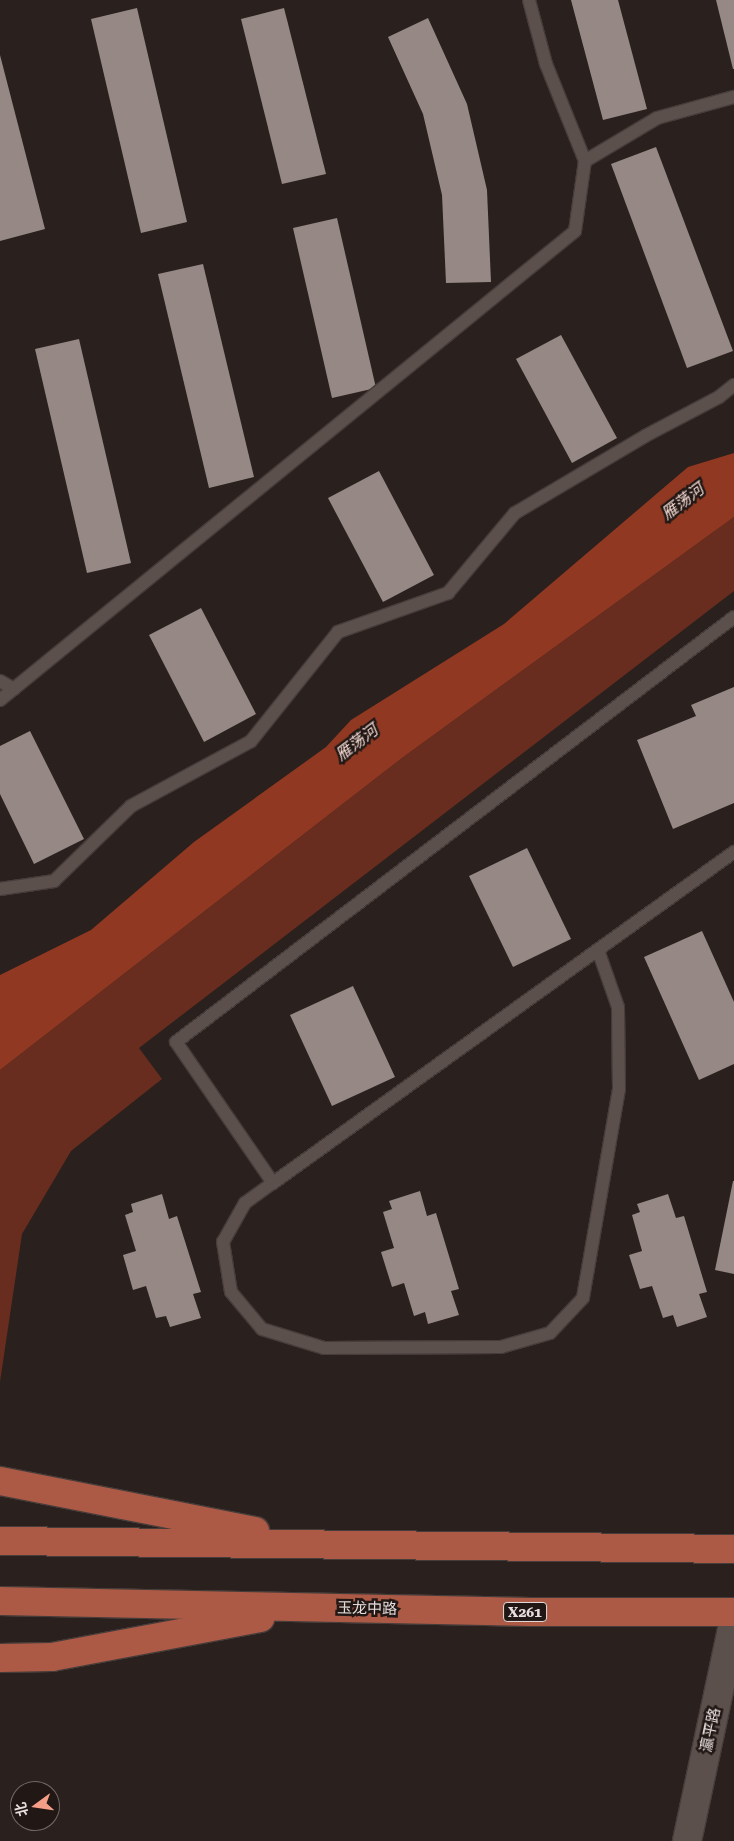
<!DOCTYPE html>
<meta charset="utf-8">
<style>
body{margin:0}
#map{position:relative;width:734px;height:1841px;overflow:hidden;background:#2a201d;font-family:"Roboto Serif","Noto Sans SC",serif}
div>[style]{position:absolute}
[style*='--x']{left:calc(var(--x)*1px);top:calc(var(--y)*1px);width:calc(var(--w)*1px);rotate:calc(var(--a)*1deg)}
.green>*{inset:0;background:#682d1e}
.water>*{inset:0;background:#903821}
.building>*{inset:0;background:#968985}
.roads{filter:drop-shadow(1px 0 #463c3a) drop-shadow(-1px 0 #463c3a) drop-shadow(0 1px #463c3a) drop-shadow(0 -1px #463c3a)}
.service>*{height:12px;margin:-6px;padding:0 6px;transform-origin:6px;border-radius:6px;background:#5c504d}
.tertiary>*{height:28px;margin:-14px;padding:0 14px;transform-origin:14px;border-radius:14px;background:#5c504d}
.primary>*{height:28px;margin:-14px;padding:0 14px;transform-origin:14px;border-radius:14px;background:#ac5a45}
span{translate:-50% -50%;white-space:nowrap;text-align:center;line-height:1.15;-webkit-text-stroke:5px #211714;paint-order:stroke}
.shield-label span{padding:1px 4px;background:#211714;border:1px solid;border-radius:4px;-webkit-text-stroke-width:0}
.shield-label{font-size:14px;color:#e6dfdd;font-weight:700}
.street-label{font-size:15px;color:#e6dfdd}
.water-label{font-size:16px;color:#f8ddd6;font-style:italic}
.north{position:absolute;left:10px;top:1781px;width:50px;height:50px;box-sizing:border-box;background:#211714;border:1px solid #706764;border-radius:50%;rotate:256deg;font-size:14px;font-weight:700;line-height:20px;text-align:center;color:#e6dfdd}
.north::after{content:'';display:block;margin:auto;width:18px;height:22px;background:#f49e87;clip-path:polygon(50% 0,100% 100%,50% 72%,0 100%)}
</style>
<div id="map">
<div class="green">
<div style="clip-path:polygon(734px 517px,734px 591px,139px 1048px,162px 1079px,71px 1151px,22px 1234px,0 1382px,0 1070px,402px 758px)"></div>
</div>
<div class="water">
<div style="clip-path:polygon(734px 453px,734px 517px,402px 758px,0 1070px,0 975px,91px 930px,194px 842px,326px 747px,351px 720px,504px 624px,688px 467px)"></div>
</div>
<div class="building">
<div style="clip-path:polygon(571px 0,618px 0,647px 109px,603px 120px)"></div>
<div style="clip-path:polygon(716px 0,734px 0,734px 69px,733px 69px)"></div>
<div style="clip-path:polygon(137px 8px,187px 222px,141px 233px,91px 19px)"></div>
<div style="clip-path:polygon(284px 8px,326px 174px,282px 184px,241px 19px)"></div>
<div style="clip-path:polygon(428px 18px,467px 104px,487px 190px,491px 282px,446px 283px,442px 195px,423px 114px,388px 37px)"></div>
<div style="clip-path:polygon(0 55px,45px 229px,0 241px)"></div>
<div style="clip-path:polygon(656px 147px,733px 351px,687px 368px,611px 164px)"></div>
<div style="clip-path:polygon(337px 218px,376px 388px,332px 398px,293px 228px)"></div>
<div style="clip-path:polygon(203px 264px,254px 477px,209px 488px,158px 274px)"></div>
<div style="clip-path:polygon(561px 335px,617px 438px,572px 463px,516px 359px)"></div>
<div style="clip-path:polygon(79px 339px,131px 563px,87px 573px,35px 349px)"></div>
<div style="clip-path:polygon(379px 471px,434px 575px,383px 602px,328px 498px)"></div>
<div style="clip-path:polygon(201px 608px,256px 714px,204px 742px,149px 635px)"></div>
<div style="clip-path:polygon(734px 687px,734px 803px,673px 829px,637px 740px,696px 716px,691px 705px)"></div>
<div style="clip-path:polygon(30px 731px,84px 839px,34px 864px,0 794px,0 746px)"></div>
<div style="clip-path:polygon(527px 848px,571px 939px,513px 967px,469px 876px)"></div>
<div style="clip-path:polygon(702px 931px,734px 1002px,734px 1064px,699px 1080px,644px 957px)"></div>
<div style="clip-path:polygon(353px 986px,395px 1077px,332px 1106px,290px 1015px)"></div>
<div style="clip-path:polygon(733px 1181px,734px 1181px,734px 1274px,715px 1270px)"></div>
<div style="clip-path:polygon(420px 1191px,427px 1216px,436px 1213px,459px 1289px,451px 1291px,459px 1315px,428px 1324px,425px 1312px,414px 1316px,404px 1283px,392px 1287px,381px 1252px,394px 1248px,383px 1212px,392px 1209px,389px 1201px)"></div>
<div style="clip-path:polygon(162px 1194px,169px 1219px,177px 1216px,201px 1292px,193px 1294px,201px 1318px,170px 1327px,166px 1316px,156px 1318px,146px 1286px,133px 1290px,123px 1255px,136px 1251px,125px 1215px,133px 1212px,131px 1204px)"></div>
<div style="clip-path:polygon(668px 1194px,676px 1218px,684px 1216px,707px 1292px,699px 1294px,707px 1317px,677px 1327px,673px 1315px,663px 1318px,652px 1286px,640px 1289px,629px 1255px,642px 1251px,632px 1215px,640px 1212px,637px 1204px)"></div>
</div>
<div class="roads">
<div class="service">
<div style="--x:585;--y:161;--w:84;--a:-30.8"></div>
<div style="--x:657;--y:118;--w:80;--a:-15.3"></div>
<div style="--x:0;--y:681;--w:16;--a:30"></div>
<div style="--x:0;--y:700;--w:742;--a:-39.2"></div>
<div style="--x:575;--y:231;--w:71;--a:-81.9"></div>
<div style="--x:585;--y:161;--w:105;--a:-111.9"></div>
<div style="--x:546;--y:64;--w:66;--a:-104.9"></div>
<div style="--x:0;--y:889;--w:55;--a:-8.4"></div>
<div style="--x:54;--y:881;--w:107;--a:-44.2"></div>
<div style="--x:131;--y:806;--w:136;--a:-28.4"></div>
<div style="--x:251;--y:741;--w:139;--a:-51.4"></div>
<div style="--x:338;--y:632;--w:117;--a:-19.5"></div>
<div style="--x:448;--y:593;--w:104;--a:-50.1"></div>
<div style="--x:515;--y:513;--w:151;--a:-30.6"></div>
<div style="--x:645;--y:436;--w:84;--a:-27.8"></div>
<div style="--x:719;--y:397;--w:19;--a:-39"></div>
<div style="--x:598;--y:950;--w:60;--a:70.7"></div>
<div style="--x:618;--y:1007;--w:82;--a:89.3"></div>
<div style="--x:619;--y:1089;--w:212;--a:99.8"></div>
<div style="--x:583;--y:1298;--w:48;--a:133.3"></div>
<div style="--x:550;--y:1333;--w:51;--a:164.1"></div>
<div style="--x:501;--y:1347;--w:177;--a:179.7"></div>
<div style="--x:324;--y:1348;--w:65;--a:-163"></div>
<div style="--x:262;--y:1329;--w:48;--a:-130"></div>
<div style="--x:231;--y:1292;--w:51;--a:-99.1"></div>
<div style="--x:223;--y:1242;--w:45;--a:-60.6"></div>
<div style="--x:245;--y:1203;--w:34;--a:-36"></div>
<div style="--x:273;--y:1183;--w:568;--a:-35.68"></div>
<div style="--x:273;--y:1183;--w:171;--a:-124.5"></div>
<div style="--x:176;--y:1042;--w:701;--a:-37.29"></div>
</div>
<div class="tertiary">
<div style="--x:687;--y:1841;--w:227;--a:-78"></div>
</div>
<div class="primary">
<div style="--x:0;--y:1481;--w:260;--a:11.1"></div>
<div style="--x:0;--y:1541;--w:734;--a:0.62"></div>
<div style="--x:0;--y:1601;--w:531;--a:1.19"></div>
<div style="--x:531;--y:1612;--w:203;--a:0"></div>
<div style="--x:0;--y:1658;--w:52;--a:-1.1"></div>
<div style="--x:52;--y:1657;--w:212;--a:-10.6"></div>
</div>
</div>
<div class="shield-label">
<span style="left:525px;top:1612px">X261</span>
</div>
<div class="street-label">
<span style="left:367px;top:1609px;rotate:1deg">玉龙中路</span>
<span style="left:711px;top:1730px;rotate:-78deg">瀛平路</span>
</div>
<div class="water-label">
<span style="left:683px;top:502px;rotate:-37deg">雁荡河</span>
<span style="left:357px;top:743px;rotate:-37deg">雁荡河</span>
</div>
<div class="north">北</div>
</div>
